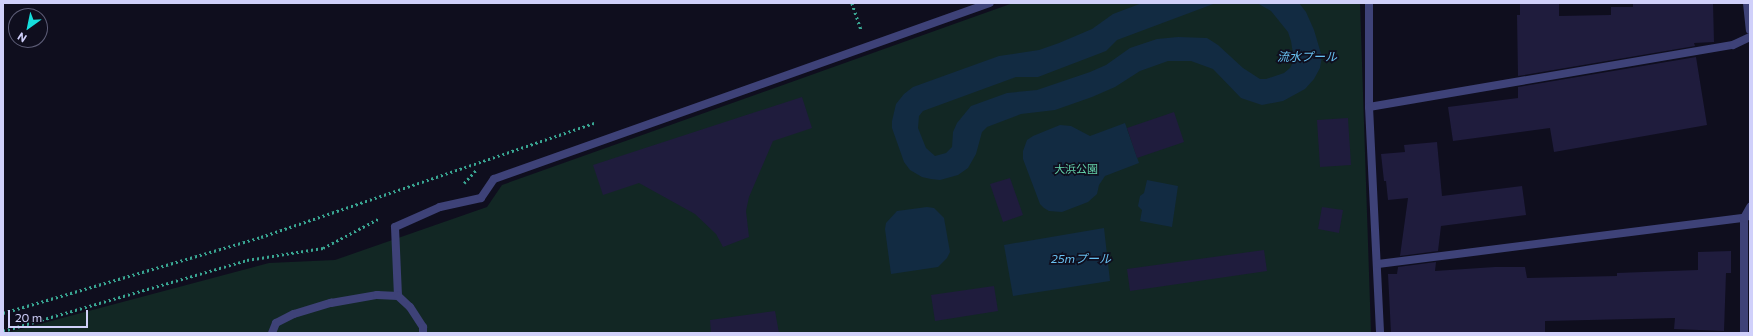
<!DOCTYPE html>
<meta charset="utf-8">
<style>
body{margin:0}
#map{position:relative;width:1753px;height:336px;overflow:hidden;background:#0f0e1e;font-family:Commissioner,"Noto Sans JP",sans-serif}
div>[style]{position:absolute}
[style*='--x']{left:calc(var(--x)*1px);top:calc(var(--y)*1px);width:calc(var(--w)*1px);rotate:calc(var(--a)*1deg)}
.green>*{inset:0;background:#122724}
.water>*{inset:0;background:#122b42}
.building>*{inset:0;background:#1f1c3d}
.path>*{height:2.5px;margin-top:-1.25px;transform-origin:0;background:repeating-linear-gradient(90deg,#39a592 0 2px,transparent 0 5px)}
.minor>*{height:8px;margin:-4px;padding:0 4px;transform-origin:4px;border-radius:4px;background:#3e4278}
span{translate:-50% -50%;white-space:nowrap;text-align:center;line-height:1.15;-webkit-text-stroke:3.5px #0f0e1e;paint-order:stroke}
.park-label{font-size:11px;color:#64d2aa}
.water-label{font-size:12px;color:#68c0f0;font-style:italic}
.frame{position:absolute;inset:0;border:4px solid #d0d0fa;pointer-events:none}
.north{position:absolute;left:8px;top:8px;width:40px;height:40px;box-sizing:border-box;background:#0f0e1e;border:1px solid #5c5c76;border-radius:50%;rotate:213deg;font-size:11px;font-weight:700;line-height:16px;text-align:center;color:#d0d0fa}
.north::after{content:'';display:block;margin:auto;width:14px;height:18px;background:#16dfdd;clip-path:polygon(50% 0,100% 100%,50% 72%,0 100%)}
.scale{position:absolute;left:8px;top:310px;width:80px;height:18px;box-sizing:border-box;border:2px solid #d0d0fa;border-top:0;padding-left:5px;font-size:12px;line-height:14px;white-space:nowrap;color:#d0d0fa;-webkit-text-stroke:3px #0f0e1e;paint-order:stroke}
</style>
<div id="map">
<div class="green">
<div style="clip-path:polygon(1013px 3px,1360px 3px,1371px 333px,6px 333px,269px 263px,335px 260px,487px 207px,502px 185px)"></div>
</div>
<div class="water">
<div style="clip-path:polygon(1142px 3px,1216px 3px,1117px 40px,1106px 51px,1038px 77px,1016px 77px,923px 111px,919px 116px,918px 128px,926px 148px,935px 156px,946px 153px,952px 147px,953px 132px,957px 123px,971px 106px,1007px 93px,1037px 90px,1090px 72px,1106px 65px,1130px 48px,1157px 39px,1178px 37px,1207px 38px,1218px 45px,1243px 68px,1260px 79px,1266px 79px,1284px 73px,1290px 68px,1294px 60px,1291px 41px,1288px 32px,1271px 11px,1257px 3px,1299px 3px,1306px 12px,1314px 30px,1322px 57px,1320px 68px,1314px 79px,1305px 89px,1283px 101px,1262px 105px,1241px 98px,1213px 69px,1191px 61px,1168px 61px,1140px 71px,1115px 87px,1092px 97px,1055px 110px,1021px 114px,987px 127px,982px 132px,976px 154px,968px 168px,958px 175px,940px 180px,931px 179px,922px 177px,910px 170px,904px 162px,892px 128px,892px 121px,896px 104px,904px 94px,913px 87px,999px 56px,1039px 50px,1059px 43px,1092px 29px,1113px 14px)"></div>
<div style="clip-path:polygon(1125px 123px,1139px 163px,1105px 176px,1099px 185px,1097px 194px,1088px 202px,1062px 212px,1049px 211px,1044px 208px,1040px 204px,1023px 159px,1023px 151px,1027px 140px,1033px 136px,1060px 125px,1071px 126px,1090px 136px)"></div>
<div style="clip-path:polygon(1147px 180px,1178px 186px,1172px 227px,1140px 221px,1142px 210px,1138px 206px,1140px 196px,1144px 193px)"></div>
<div style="clip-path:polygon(927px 207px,934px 208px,944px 218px,950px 252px,947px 258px,938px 267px,891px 274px,885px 229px,886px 223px,897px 211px)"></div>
<div style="clip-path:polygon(1104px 228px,1110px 281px,1013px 296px,1004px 245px)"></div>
</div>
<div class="building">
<div style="clip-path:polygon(1520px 3px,1559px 3px,1559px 16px,1611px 15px,1611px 7px,1633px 7px,1633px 3px,1713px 3px,1714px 42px,1694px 43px,1695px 46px,1518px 76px,1517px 15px,1520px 15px)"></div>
<div style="clip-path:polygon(1696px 57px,1707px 125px,1554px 152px,1550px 128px,1453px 141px,1448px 107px,1518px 98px,1518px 87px)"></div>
<div style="clip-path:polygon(802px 97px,812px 128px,773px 141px,749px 197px,746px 211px,749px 237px,723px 247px,716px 234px,695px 214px,639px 183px,603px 195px,593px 165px)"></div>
<div style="clip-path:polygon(1174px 112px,1184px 142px,1137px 158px,1127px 128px)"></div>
<div style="clip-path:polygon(1348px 118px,1351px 165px,1320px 167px,1317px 120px)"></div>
<div style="clip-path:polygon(1437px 142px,1442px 196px,1522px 186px,1526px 215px,1441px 226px,1438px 251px,1400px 256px,1408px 198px,1388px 200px,1386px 181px,1384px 181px,1381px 154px,1405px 152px,1404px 145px)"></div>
<div style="clip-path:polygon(1010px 178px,1023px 215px,1003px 222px,990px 184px)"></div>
<div style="clip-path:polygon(1322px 207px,1343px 210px,1339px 233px,1318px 229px)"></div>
<div style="clip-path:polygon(1264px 250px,1267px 271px,1130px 291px,1127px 269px)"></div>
<div style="clip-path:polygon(1731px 251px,1731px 273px,1726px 273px,1724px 331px,1674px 329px,1675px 318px,1545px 321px,1545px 333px,1391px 333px,1388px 274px,1397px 274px,1398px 267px,1436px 262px,1435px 271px,1495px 267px,1525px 267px,1527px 278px,1617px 276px,1617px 273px,1698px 270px,1698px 252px)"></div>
<div style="clip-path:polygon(994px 286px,998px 311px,935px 321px,931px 295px)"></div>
<div style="clip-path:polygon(775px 311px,779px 333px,711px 333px,710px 320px)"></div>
</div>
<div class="path">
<div style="--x:852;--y:3;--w:28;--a:71"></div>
<div style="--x:464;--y:183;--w:19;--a:-47"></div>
<div style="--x:3;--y:313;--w:269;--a:-16.4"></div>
<div style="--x:261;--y:237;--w:354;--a:-18.9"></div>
<div style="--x:3;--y:331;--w:254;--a:-16.2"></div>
<div style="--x:247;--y:260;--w:77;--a:-9"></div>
<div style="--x:323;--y:248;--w:64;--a:-27.8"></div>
</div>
<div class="minor">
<div style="--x:1369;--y:3;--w:104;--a:90"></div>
<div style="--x:1369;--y:107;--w:226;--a:87.2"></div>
<div style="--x:1747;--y:3;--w:27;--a:84"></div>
<div style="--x:1369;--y:107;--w:369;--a:-9.7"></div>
<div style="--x:1733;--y:45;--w:19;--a:-25"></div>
<div style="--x:1378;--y:264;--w:369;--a:-7.2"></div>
<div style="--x:1744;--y:218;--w:7;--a:-27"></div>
<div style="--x:398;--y:296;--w:69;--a:-92.5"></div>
<div style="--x:395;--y:227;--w:49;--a:-24"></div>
<div style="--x:440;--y:207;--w:42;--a:-12.4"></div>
<div style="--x:481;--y:198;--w:23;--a:-56"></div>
<div style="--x:494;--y:179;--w:526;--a:-19.54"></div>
<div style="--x:272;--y:333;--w:11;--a:-68"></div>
<div style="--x:276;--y:323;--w:20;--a:-27"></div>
<div style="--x:294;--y:314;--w:39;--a:-17"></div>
<div style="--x:331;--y:303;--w:47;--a:-9.9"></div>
<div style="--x:377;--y:295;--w:21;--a:3"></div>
<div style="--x:398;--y:296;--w:16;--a:43"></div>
<div style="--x:410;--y:307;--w:24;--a:57"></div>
<div style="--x:423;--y:327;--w:6;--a:90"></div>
<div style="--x:1744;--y:333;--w:115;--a:-90"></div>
<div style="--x:1744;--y:218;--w:13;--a:-61"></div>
</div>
<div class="park-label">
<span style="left:1076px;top:169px">大浜公園</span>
</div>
<div class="water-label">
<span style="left:1307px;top:57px">流水プール</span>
<span style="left:1081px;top:259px">25mプール</span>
</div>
<div class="frame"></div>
<div class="north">N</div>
<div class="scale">20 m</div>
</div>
